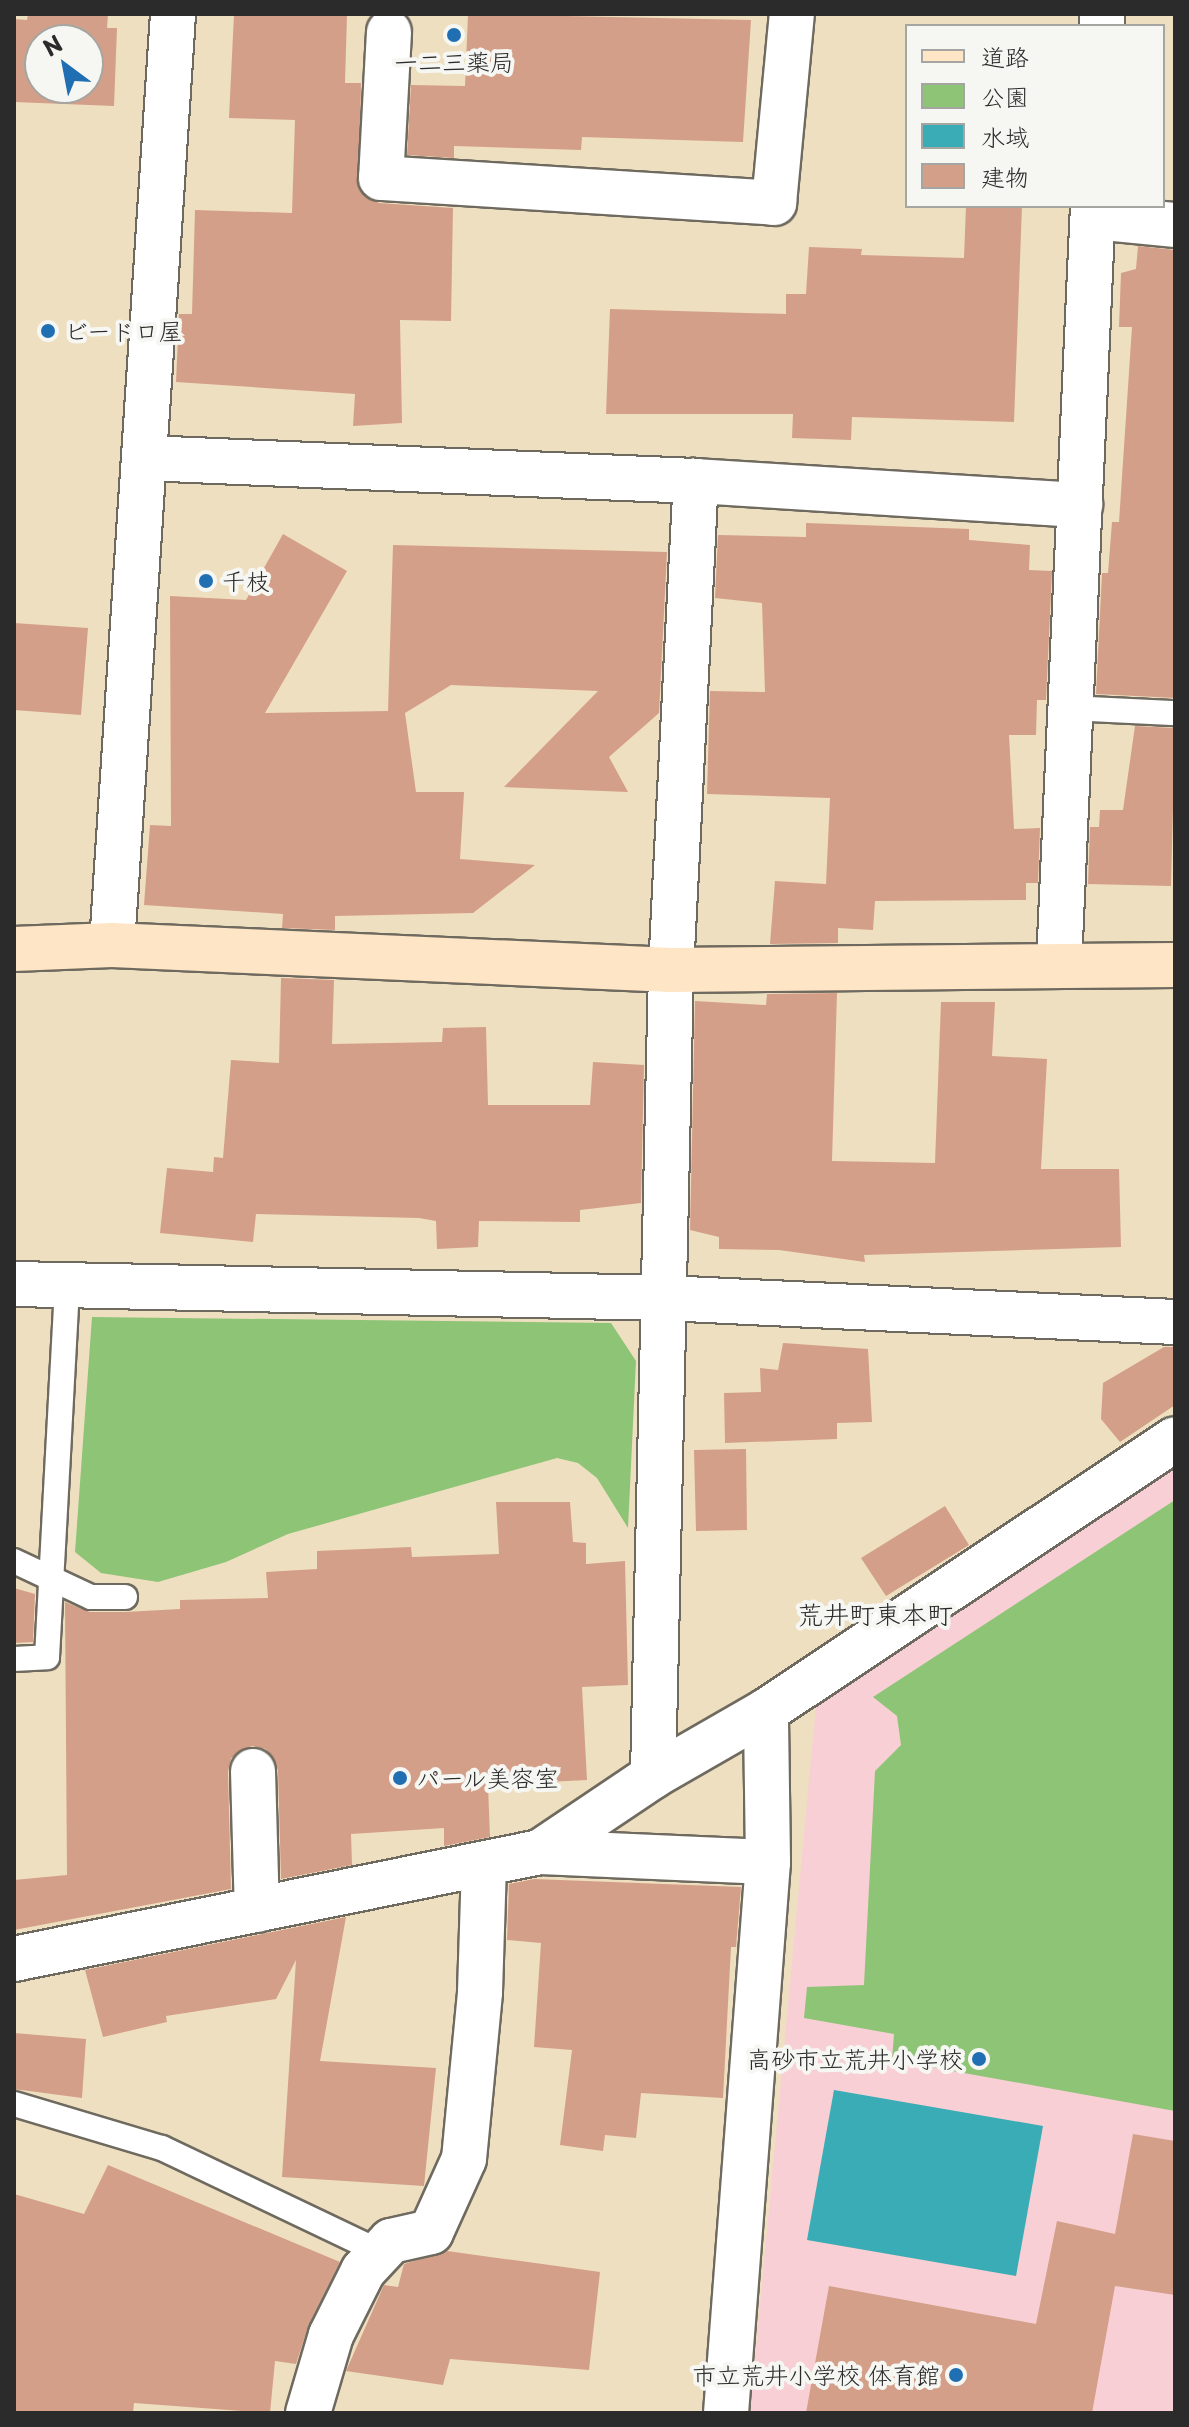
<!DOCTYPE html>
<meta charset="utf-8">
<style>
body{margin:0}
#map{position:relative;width:1189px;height:2427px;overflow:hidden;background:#eedfc0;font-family:"Playpen Sans","Klee One",sans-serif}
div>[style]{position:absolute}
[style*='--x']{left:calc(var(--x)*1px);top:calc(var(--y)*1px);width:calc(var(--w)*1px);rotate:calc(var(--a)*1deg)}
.built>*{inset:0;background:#f7cfd4}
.green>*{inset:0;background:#8ec476}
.water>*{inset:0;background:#3aacb5}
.building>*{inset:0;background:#d49f88}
.roads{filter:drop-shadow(2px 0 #6f6a5f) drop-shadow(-2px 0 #6f6a5f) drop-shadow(0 2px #6f6a5f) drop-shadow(0 -2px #6f6a5f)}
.lane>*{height:24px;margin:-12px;padding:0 12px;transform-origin:12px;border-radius:12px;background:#fff}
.street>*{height:44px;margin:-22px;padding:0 22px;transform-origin:22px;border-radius:22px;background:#fff}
.secondary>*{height:44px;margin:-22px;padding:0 22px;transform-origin:22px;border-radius:22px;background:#fee5c5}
.dots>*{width:22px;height:22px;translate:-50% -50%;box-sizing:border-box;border:4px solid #f6f6f2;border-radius:50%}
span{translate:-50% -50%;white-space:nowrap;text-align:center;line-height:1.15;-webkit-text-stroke:8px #f6f6f2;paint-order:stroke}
.poi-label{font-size:24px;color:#2b2b2b}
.left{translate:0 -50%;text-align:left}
.right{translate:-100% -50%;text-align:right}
.neighbourhood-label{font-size:26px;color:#2b2b2b}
.frame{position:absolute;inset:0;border:16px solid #2b2b2b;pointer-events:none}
.legend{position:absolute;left:905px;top:24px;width:260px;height:184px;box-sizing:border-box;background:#f6f6f2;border:2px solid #a5a5a2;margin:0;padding:10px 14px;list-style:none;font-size:24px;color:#2b2b2b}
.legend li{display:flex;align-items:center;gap:16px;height:40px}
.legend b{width:40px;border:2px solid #a5a5a2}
.north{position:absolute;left:24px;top:24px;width:80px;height:80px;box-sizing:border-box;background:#f6f6f2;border:2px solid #a5a5a2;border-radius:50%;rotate:328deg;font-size:22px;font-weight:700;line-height:32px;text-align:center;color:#2b2b2b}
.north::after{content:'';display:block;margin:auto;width:28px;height:36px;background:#1f6fb2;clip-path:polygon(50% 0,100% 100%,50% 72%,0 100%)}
</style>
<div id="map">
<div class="built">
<div style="clip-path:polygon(1175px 1468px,1175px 2413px,750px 2413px,816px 1706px)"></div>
</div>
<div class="green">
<div style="clip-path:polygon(92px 1317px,611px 1323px,636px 1361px,628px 1528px,597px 1478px,578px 1463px,557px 1458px,288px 1534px,226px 1562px,158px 1582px,101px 1573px,75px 1552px)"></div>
<div style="clip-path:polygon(1175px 1500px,1175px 2111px,892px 2060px,894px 2034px,804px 2018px,807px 1987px,864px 1985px,875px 1771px,901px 1745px,897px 1716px,873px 1697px)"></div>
</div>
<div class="water">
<div style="clip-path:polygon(834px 2090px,1043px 2126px,1016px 2276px,807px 2240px)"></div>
</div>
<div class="building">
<div style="clip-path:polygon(evenodd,28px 14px,108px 14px,107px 28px,117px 28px,114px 106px,14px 102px,14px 19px,27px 20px,28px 14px,40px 40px,88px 40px,88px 88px,40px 88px,40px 40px)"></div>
<div style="clip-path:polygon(234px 14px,347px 15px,345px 83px,361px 83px,359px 190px,379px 203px,453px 208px,451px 321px,400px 320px,402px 423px,353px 426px,355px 394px,176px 382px,179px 314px,192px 314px,195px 210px,292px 213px,295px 120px,229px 118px)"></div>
<div style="clip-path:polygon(468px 14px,751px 20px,743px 142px,582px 137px,581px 150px,454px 146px,454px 158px,407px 155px,411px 85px,465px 86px)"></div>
<div style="clip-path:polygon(966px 206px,1022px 206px,1014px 422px,852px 417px,851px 440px,792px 438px,793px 414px,606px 414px,610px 309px,786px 314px,786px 294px,806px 294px,809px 247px,862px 249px,861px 255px,964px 258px)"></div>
<div style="clip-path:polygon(1138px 246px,1175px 250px,1175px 698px,1096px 694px,1102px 573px,1108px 573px,1112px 522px,1119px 522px,1132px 327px,1119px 327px,1121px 273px,1136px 269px)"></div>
<div style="clip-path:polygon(806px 523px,969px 529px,969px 540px,1030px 545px,1029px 570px,1052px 571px,1046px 700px,1037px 700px,1036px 735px,1009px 735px,1014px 829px,1040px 828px,1038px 883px,1026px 883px,1026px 900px,875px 901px,873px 930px,838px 928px,838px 943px,770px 944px,775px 881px,826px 884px,830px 798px,707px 794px,710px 691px,765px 692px,762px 603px,715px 598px,718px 535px,806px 537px)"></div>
<div style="clip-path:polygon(283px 534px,347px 571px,265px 713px,388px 711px,393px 545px,667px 552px,659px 713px,609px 757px,628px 792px,504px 787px,598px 691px,451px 685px,405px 713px,416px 792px,464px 792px,460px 859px,535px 865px,473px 913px,335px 916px,335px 930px,282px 928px,283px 914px,144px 905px,150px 825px,171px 826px,170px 596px,246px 600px)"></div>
<div style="clip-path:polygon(14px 623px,88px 628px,81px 715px,14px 710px)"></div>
<div style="clip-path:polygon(1135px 726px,1175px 728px,1171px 886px,1088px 884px,1090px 827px,1099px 827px,1100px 810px,1123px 810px)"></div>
<div style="clip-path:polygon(281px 978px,334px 980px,332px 1044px,442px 1042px,443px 1028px,486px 1027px,488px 1105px,590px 1105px,593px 1062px,644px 1065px,641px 1203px,580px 1210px,580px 1222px,479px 1221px,478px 1247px,437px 1249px,436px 1221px,419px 1218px,256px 1214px,253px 1242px,160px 1233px,167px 1168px,213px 1172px,214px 1157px,223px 1158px,231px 1060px,279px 1063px)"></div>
<div style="clip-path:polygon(837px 993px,832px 1161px,935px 1163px,941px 1002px,995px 1002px,992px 1056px,1047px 1059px,1041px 1169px,1119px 1169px,1121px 1247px,864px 1255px,865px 1262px,779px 1250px,719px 1249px,719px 1237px,690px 1230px,695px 1001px,766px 1005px,767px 994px)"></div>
<div style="clip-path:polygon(783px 1343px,868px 1349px,872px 1422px,837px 1423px,837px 1439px,725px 1443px,724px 1393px,761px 1392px,760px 1368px,778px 1370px)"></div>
<div style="clip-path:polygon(1164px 1347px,1175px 1347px,1175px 1405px,1120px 1442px,1101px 1419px,1103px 1383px)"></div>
<div style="clip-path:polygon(746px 1449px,747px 1530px,696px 1531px,694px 1450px)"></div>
<div style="clip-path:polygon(496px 1502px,570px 1502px,573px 1542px,586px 1543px,586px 1564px,625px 1561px,628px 1685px,582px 1687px,587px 1780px,488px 1785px,490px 1837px,444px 1846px,444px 1828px,351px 1834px,352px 1865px,281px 1879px,278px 1770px,266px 1749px,252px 1746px,231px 1758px,228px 1771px,231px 1889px,14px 1930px,14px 1880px,67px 1875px,65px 1602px,90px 1612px,125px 1612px,180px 1609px,180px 1600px,268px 1598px,266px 1572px,317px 1569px,317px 1551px,411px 1547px,412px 1557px,499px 1554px)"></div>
<div style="clip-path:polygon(945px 1506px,969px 1545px,886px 1596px,861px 1558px)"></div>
<div style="clip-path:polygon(14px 1588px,35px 1594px,33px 1642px,14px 1643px)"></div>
<div style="clip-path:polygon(534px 1879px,741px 1887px,736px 1947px,731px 1947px,723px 2098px,641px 2093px,636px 2138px,605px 2135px,603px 2151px,560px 2145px,572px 2050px,534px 2047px,541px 1943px,507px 1940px,509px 1884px)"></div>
<div style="clip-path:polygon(346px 1917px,320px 2061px,436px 2068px,424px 2186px,282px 2177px,296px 1960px,276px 1999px,166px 2016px,167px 2022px,103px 2037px,85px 1970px)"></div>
<div style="clip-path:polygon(14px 2033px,86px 2039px,82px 2098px,14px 2089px)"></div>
<div style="clip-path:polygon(1133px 2134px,1175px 2141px,1175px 2295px,1115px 2286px,1092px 2413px,806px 2413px,829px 2286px,1036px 2324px,1057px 2221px,1115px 2234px)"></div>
<div style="clip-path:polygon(108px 2165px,340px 2262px,309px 2324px,296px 2364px,275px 2361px,270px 2413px,134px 2403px,133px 2413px,14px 2413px,14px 2194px,84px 2214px)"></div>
<div style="clip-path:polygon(447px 2251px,600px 2272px,589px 2370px,450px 2359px,443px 2385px,346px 2371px,384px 2285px,398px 2287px,404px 2264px)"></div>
</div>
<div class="roads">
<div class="lane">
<div style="--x:1071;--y:708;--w:104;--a:2.8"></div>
<div style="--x:14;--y:1561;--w:85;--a:25.1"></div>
<div style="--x:91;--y:1597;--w:34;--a:0"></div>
<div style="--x:14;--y:1659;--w:33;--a:-3"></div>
<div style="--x:47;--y:1657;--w:373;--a:-86.9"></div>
<div style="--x:14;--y:2104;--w:154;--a:16.6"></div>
<div style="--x:162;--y:2148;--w:242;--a:25.5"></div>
</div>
<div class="street">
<div style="--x:1102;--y:26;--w:12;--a:-90"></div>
<div style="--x:389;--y:32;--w:146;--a:93.1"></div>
<div style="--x:381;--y:178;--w:394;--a:3.6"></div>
<div style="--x:774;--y:203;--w:190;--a:-84.6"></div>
<div style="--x:1093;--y:217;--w:82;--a:5.6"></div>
<div style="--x:144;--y:458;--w:552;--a:2.39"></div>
<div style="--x:696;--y:481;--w:385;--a:3.6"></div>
<div style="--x:112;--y:945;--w:933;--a:-86.25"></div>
<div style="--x:1059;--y:963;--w:758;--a:-87.43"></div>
<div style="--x:14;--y:1284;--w:650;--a:1.23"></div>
<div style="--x:664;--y:1298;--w:512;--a:2.69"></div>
<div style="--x:253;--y:1771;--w:139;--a:88.4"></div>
<div style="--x:653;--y:1776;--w:806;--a:-88.72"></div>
<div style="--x:671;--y:970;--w:490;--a:-87.1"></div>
<div style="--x:540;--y:1852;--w:136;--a:-33.9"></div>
<div style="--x:653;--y:1776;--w:130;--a:-29.9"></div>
<div style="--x:766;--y:1711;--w:491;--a:-33.6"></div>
<div style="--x:14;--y:1959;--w:537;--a:-11.5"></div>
<div style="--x:540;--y:1852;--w:228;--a:2.5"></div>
<div style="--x:308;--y:2413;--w:81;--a:-73.6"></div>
<div style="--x:331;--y:2335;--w:72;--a:-63.4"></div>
<div style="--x:363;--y:2271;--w:41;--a:-47"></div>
<div style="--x:391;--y:2241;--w:41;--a:-12.7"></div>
<div style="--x:431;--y:2232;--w:80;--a:-65.7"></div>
<div style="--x:464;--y:2159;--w:168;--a:-84.5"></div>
<div style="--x:480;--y:1992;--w:128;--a:-88.2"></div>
<div style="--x:726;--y:2413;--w:553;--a:-85.64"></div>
<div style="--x:768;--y:1862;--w:151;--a:-90.8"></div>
</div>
<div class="secondary">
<div style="--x:14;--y:949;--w:98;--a:-2.3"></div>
<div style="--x:112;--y:945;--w:560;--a:2.56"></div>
<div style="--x:671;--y:970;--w:504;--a:-0.57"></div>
</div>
</div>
<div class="dots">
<div style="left:454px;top:35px;background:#1f6fb2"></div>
<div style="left:48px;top:331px;background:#1f6fb2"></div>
<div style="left:206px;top:581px;background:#1f6fb2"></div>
<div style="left:400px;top:1778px;background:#1f6fb2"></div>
<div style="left:979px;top:2059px;background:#1f6fb2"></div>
<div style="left:956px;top:2375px;background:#1f6fb2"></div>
</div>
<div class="poi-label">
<span style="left:454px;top:62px">一二三薬局</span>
<span class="left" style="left:64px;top:331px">ビードロ屋</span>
<span class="left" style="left:222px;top:581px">千枝</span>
<span class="left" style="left:416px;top:1778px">パール美容室</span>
<span class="right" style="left:963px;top:2059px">高砂市立荒井小学校</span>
<span class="right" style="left:940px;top:2375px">市立荒井小学校 体育館</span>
</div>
<div class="neighbourhood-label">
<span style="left:875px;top:1614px">荒井町東本町</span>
</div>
<div class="frame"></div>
<ul class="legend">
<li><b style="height:10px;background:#fee5c5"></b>道路</li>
<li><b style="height:22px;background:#8ec476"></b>公園</li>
<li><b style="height:22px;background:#3aacb5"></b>水域</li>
<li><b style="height:22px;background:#d49f88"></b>建物</li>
</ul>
<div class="north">N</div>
</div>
